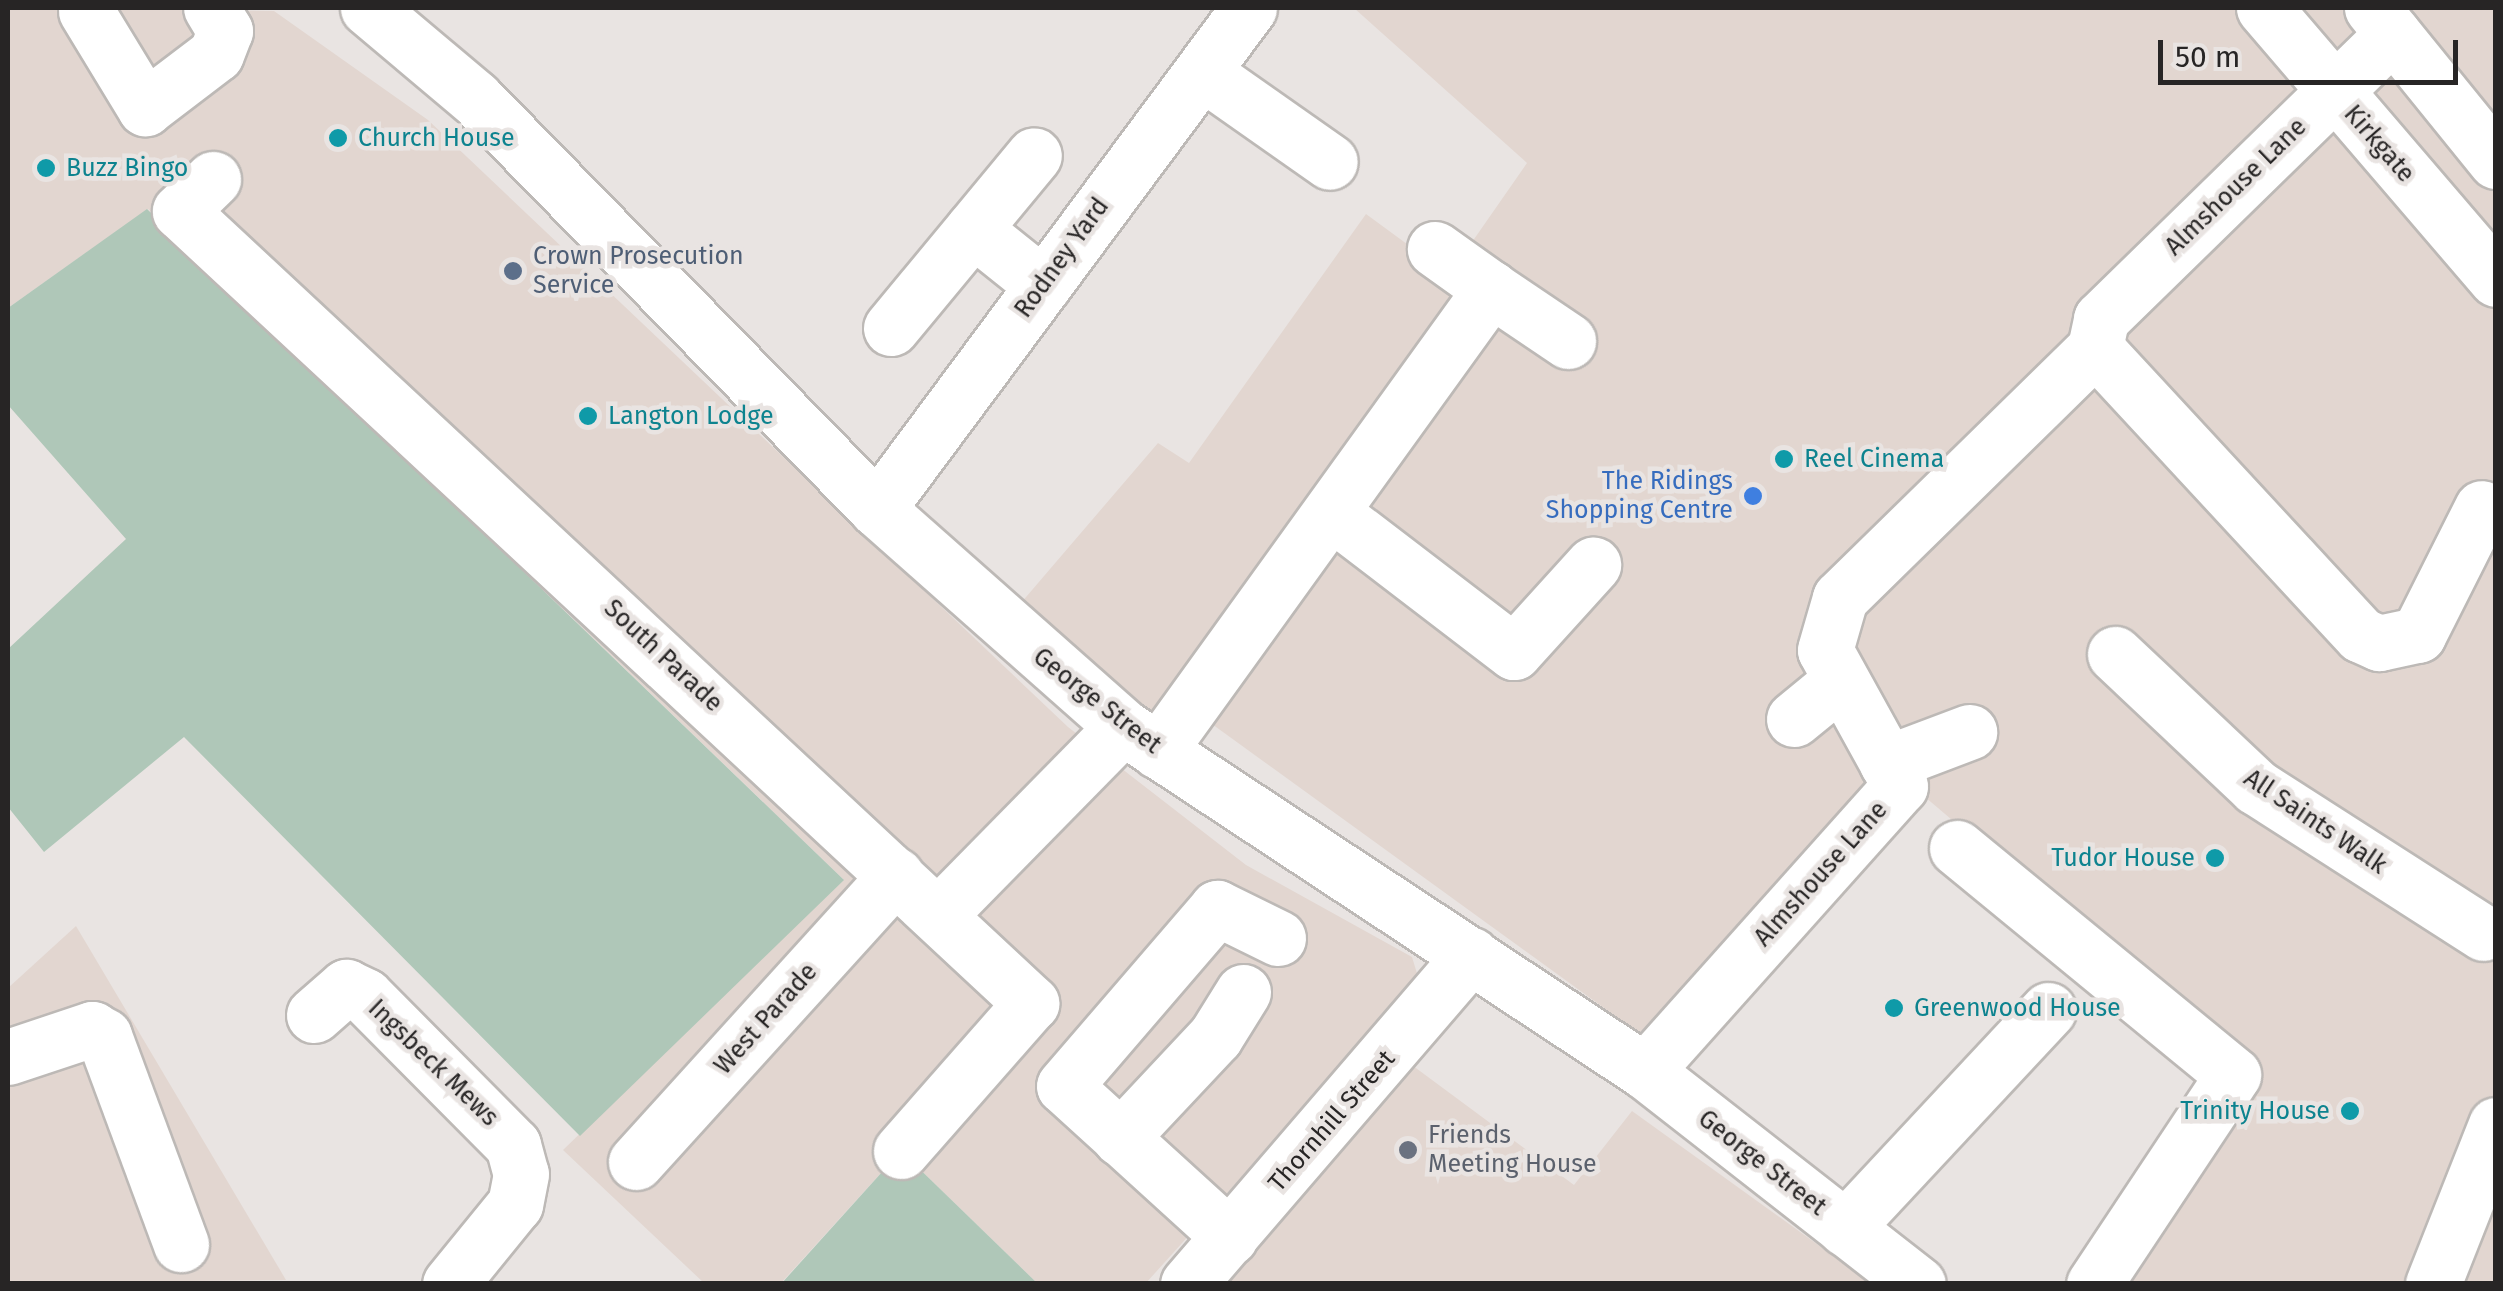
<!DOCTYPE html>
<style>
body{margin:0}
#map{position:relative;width:2503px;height:1291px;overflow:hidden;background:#e9e4e2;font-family:"Fira Sans",sans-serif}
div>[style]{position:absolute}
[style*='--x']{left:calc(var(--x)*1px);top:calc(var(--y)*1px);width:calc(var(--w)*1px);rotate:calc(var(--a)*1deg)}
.built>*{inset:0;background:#e2d6d0}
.green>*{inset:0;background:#afc7b8}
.roads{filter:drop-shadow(2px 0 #bdb9b6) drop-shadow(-2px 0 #bdb9b6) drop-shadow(0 2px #bdb9b6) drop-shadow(0 -2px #bdb9b6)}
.minor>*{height:55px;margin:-27.5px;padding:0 27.5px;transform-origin:27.5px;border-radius:27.5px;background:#fff}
.dots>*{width:28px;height:28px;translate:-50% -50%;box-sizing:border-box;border:5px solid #e9e4e2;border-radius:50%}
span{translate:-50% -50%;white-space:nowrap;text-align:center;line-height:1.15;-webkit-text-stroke:9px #e9e4e2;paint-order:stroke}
.culture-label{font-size:25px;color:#0d838f}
.left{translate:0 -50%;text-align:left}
.right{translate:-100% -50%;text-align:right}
.street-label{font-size:25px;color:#272525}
.service-label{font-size:25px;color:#4e5e75}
.shop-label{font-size:25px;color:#366cbe}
.worship-label{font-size:25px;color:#5b616d}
.frame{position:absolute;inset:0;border:10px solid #272525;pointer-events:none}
.scale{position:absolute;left:2158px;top:40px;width:300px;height:45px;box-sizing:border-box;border:5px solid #272525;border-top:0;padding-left:12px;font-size:30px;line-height:35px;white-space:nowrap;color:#272525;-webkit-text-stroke:8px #e9e4e2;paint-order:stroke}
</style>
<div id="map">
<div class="built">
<div style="clip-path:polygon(8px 8px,274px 11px,428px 120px,1068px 727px,1246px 865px,1412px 957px,1419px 980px,1146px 1283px,1037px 1283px,901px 1151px,781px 1283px,704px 1283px,563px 1150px,843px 879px,148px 209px,8px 308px)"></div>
<div style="clip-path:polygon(1354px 8px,2495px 8px,2495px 1283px,2119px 1283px,2255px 1078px,1911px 785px,1673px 1058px,1205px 719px,1523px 297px,1463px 255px,1527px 163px)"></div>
<div style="clip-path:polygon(1366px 214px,1471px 291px,1158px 751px,1002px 625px,1158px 443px,1189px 463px)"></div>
<div style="clip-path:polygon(76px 926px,286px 1280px,8px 1283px,8px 988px)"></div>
<div style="clip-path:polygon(1401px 1057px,1574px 1185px,1632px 1111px,1871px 1283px,1210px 1284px)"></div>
</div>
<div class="green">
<div style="clip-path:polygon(147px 209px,844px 880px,580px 1136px,184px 737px,44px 852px,8px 807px,8px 649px,126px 539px,8px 405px,8px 308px)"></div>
<div style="clip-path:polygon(901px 1151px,1037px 1283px,781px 1284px)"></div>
</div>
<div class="roads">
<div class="minor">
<div style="--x:368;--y:8;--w:140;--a:40.1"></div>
<div style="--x:475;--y:98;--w:575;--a:45.63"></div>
<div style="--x:877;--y:509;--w:329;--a:41.5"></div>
<div style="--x:1123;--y:727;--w:625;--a:33.39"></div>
<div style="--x:1645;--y:1071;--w:346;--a:38"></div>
<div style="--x:2264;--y:8;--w:357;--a:49.4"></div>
<div style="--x:2372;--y:8;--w:197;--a:51"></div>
<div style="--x:86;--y:11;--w:114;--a:58.7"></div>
<div style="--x:145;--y:108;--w:89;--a:-37.3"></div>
<div style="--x:216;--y:54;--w:25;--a:-69"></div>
<div style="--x:225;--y:31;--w:27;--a:-121"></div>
<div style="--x:1202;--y:72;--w:156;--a:35.1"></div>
<div style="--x:213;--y:179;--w:46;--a:135.9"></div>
<div style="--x:180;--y:211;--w:1163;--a:42.94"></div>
<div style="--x:1031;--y:1003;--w:197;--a:131.3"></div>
<div style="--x:973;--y:229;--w:90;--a:38.7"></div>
<div style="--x:1491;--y:289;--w:93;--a:34"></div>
<div style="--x:891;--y:328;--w:224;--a:-50.4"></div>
<div style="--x:2095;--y:348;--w:30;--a:-78"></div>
<div style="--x:2101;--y:319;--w:408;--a:-44.3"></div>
<div style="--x:877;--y:509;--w:624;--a:-53.41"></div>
<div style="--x:1332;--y:513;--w:229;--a:37.4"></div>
<div style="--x:1514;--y:652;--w:118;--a:-47.8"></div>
<div style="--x:2115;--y:654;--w:194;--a:43.3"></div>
<div style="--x:2256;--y:787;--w:270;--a:32.7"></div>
<div style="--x:1794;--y:719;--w:57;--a:-39.3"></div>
<div style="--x:1158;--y:751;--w:570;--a:-54.22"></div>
<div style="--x:1491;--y:289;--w:69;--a:-144.5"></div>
<div style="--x:1887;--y:763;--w:88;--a:-20.7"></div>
<div style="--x:1957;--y:848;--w:357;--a:39.4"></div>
<div style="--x:2233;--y:1075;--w:251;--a:123.6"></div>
<div style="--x:939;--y:914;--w:262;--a:-45.5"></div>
<div style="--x:314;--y:1015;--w:43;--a:-41.2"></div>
<div style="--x:346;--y:987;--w:21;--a:25"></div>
<div style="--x:365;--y:996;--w:210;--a:45.2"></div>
<div style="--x:513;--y:1145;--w:30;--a:75"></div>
<div style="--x:521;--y:1174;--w:31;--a:101"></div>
<div style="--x:515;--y:1204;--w:103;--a:129.1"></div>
<div style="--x:8;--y:1057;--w:89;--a:-18.4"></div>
<div style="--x:92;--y:1029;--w:14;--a:30"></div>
<div style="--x:104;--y:1036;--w:222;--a:69.7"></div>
<div style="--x:1645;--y:1071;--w:382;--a:-48.2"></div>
<div style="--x:1900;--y:786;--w:155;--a:-118.9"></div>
<div style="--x:1825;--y:650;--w:54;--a:-73.9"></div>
<div style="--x:1840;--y:598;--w:357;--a:-44.4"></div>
<div style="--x:2095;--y:348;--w:391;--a:47.2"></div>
<div style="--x:2361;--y:635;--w:20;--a:24"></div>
<div style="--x:2379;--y:643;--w:40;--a:-12"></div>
<div style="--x:2418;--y:635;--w:142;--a:-63.3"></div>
<div style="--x:1120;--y:1138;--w:139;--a:-46.8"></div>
<div style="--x:1215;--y:1037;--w:53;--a:-58.1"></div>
<div style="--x:636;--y:1162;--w:387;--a:-47.8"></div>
<div style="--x:1845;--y:1228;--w:298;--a:-47"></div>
<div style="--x:1230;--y:1237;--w:224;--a:-137.7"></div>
<div style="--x:1064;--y:1086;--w:235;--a:-49.3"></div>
<div style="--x:1217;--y:908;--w:68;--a:26.2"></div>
<div style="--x:1188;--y:1284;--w:434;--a:-49.3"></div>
<div style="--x:2433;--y:1284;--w:171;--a:-68.4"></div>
</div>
</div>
<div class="dots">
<div style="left:338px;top:138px;background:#0f9aa8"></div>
<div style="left:46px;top:168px;background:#0f9aa8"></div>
<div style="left:513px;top:271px;background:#5c6f8a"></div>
<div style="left:588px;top:416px;background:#0f9aa8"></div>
<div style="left:1784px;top:459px;background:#0f9aa8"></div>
<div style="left:1753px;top:496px;background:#3f7fe0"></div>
<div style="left:2215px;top:858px;background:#0f9aa8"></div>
<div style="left:1894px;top:1008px;background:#0f9aa8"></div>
<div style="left:2350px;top:1111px;background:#0f9aa8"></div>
<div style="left:1408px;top:1150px;background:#6b7280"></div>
</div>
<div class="culture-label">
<span class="left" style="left:358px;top:138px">Church House</span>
<span class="left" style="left:66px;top:168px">Buzz Bingo</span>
<span class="left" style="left:608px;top:416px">Langton Lodge</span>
<span class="left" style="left:1804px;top:459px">Reel Cinema</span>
<span class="right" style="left:2195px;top:858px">Tudor House</span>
<span class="left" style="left:1914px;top:1008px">Greenwood House</span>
<span class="right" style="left:2330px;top:1111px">Trinity House</span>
</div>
<div class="street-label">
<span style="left:2379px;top:144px;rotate:49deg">Kirkgate</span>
<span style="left:2236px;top:187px;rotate:-44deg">Almshouse Lane</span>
<span style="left:1062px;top:258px;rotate:-54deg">Rodney Yard</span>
<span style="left:663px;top:656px;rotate:43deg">South Parade</span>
<span style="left:1097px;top:701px;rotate:38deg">George Street</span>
<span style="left:2315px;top:822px;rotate:34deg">All Saints Walk</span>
<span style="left:1821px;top:874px;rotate:-48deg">Almshouse Lane</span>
<span style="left:766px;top:1019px;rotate:-48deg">West Parade</span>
<span style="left:433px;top:1063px;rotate:44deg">Ingsbeck Mews</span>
<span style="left:1332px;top:1121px;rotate:-49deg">Thornhill Street</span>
<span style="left:1762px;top:1163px;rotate:38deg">George Street</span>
</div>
<div class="service-label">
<span class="left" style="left:533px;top:271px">Crown Prosecution<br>Service</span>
</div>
<div class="shop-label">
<span class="right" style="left:1733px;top:496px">The Ridings<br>Shopping Centre</span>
</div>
<div class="worship-label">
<span class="left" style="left:1428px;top:1150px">Friends<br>Meeting House</span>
</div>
<div class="frame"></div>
<div class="scale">50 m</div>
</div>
